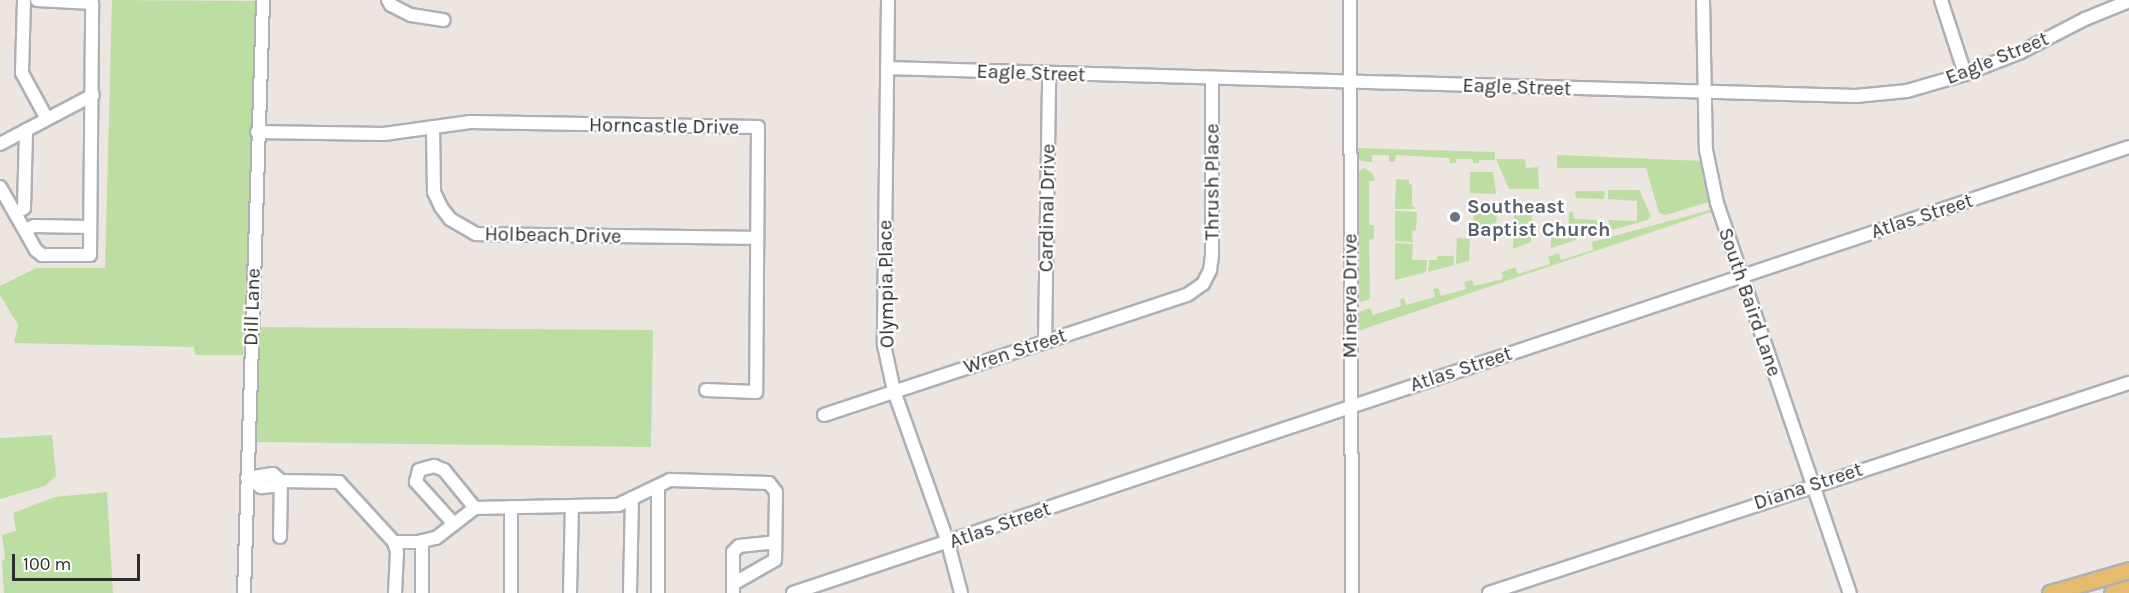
<!DOCTYPE html>
<style>
body{margin:0}
#map{position:relative;width:2129px;height:593px;overflow:hidden;background:#ede6e0;font-family:Karla,sans-serif}
div>[style]{position:absolute}
[style*='--x']{left:calc(var(--x)*1px);top:calc(var(--y)*1px);width:calc(var(--w)*1px);rotate:calc(var(--a)*1deg)}
.green>*{inset:0;background:#bddea2}
.roads{filter:drop-shadow(2px 0 #adb0b7) drop-shadow(-2px 0 #adb0b7) drop-shadow(0 2px #adb0b7) drop-shadow(0 -2px #adb0b7)}
.minor>*{height:12px;margin:-6px;padding:0 6px;transform-origin:6px;border-radius:6px;background:#fff}
.major>*{height:15px;margin:-7.5px;padding:0 7.5px;transform-origin:7.5px;border-radius:7.5px;background:#e5bb6d}
.dots>*{width:16px;height:16px;translate:-50% -50%;box-sizing:border-box;border:3px solid #fff;border-radius:50%}
span{translate:-50% -50%;white-space:nowrap;text-align:center;line-height:1.15;-webkit-text-stroke:4.5px #fff;paint-order:stroke}
.street-label{font-size:20px;color:#2d2d2d}
.worship-label{font-size:20px;color:#5b616d;font-weight:700}
.left{translate:0 -50%;text-align:left}
.scale{position:absolute;left:12px;top:554px;width:128px;height:27px;box-sizing:border-box;border:3px solid #2d2d2d;border-top:0;padding-left:8px;font-size:18px;line-height:21px;white-space:nowrap;color:#2d2d2d;-webkit-text-stroke:4px #fff;paint-order:stroke}
</style>
<div id="map">
<div class="green">
<div style="clip-path:polygon(112px 0,257px 1px,243px 355px,195px 355px,194px 347px,14px 343px,18px 325px,0 295px,0 286px,36px 268px,105px 268px)"></div>
<div style="clip-path:polygon(1355px 148px,1495px 152px,1495px 160px,1479px 160px,1479px 163px,1473px 163px,1472px 159px,1456px 159px,1456px 163px,1450px 163px,1449px 158px,1396px 155px,1395px 162px,1389px 162px,1389px 155px,1372px 155px,1372px 162px,1366px 162px,1356px 159px)"></div>
<div style="clip-path:polygon(1557px 155px,1704px 161px,1712px 201px,1666px 215px,1659px 213px,1646px 168px,1557px 168px)"></div>
<div style="clip-path:polygon(1496px 159px,1525px 159px,1526px 168px,1538px 167px,1539px 189px,1509px 189px)"></div>
<div style="clip-path:polygon(1364px 168px,1372px 173px,1375px 181px,1369px 181px,1369px 225px,1374px 225px,1374px 239px,1369px 240px,1370px 299px,1361px 302px,1354px 299px,1355px 174px)"></div>
<div style="clip-path:polygon(1470px 172px,1493px 172px,1496px 194px,1470px 193px)"></div>
<div style="clip-path:polygon(1396px 179px,1409px 180px,1409px 184px,1412px 185px,1412px 206px,1415px 207px,1415px 209px,1395px 209px)"></div>
<div style="clip-path:polygon(1608px 190px,1639px 190px,1651px 216px,1647px 220px,1612px 230px,1608px 220px,1637px 221px,1637px 201px,1608px 199px)"></div>
<div style="clip-path:polygon(1575px 191px,1605px 191px,1604px 199px,1576px 198px)"></div>
<div style="clip-path:polygon(1474px 209px,1497px 209px,1496px 229px,1473px 229px)"></div>
<div style="clip-path:polygon(1710px 210px,1714px 211px,1355px 332px,1356px 316px,1359px 312px,1370px 308px,1373px 315px,1401px 306px,1400px 299px,1404px 298px,1406px 305px,1435px 297px,1433px 289px,1438px 288px,1441px 296px,1466px 289px,1464px 282px,1472px 280px,1474px 286px,1503px 279px,1502px 272px,1515px 267px,1518px 274px,1550px 264px,1548px 257px,1559px 253px,1561px 260px,1593px 250px,1592px 242px)"></div>
<div style="clip-path:polygon(1395px 211px,1417px 212px,1416px 230px,1412px 231px,1413px 242px,1395px 241px)"></div>
<div style="clip-path:polygon(1569px 212px,1573px 212px,1574px 219px,1603px 220px,1603px 223px,1574px 232px,1576px 240px,1551px 248px,1551px 237px,1568px 238px)"></div>
<div style="clip-path:polygon(1514px 215px,1532px 215px,1531px 242px,1513px 249px)"></div>
<div style="clip-path:polygon(1452px 238px,1454px 265px,1428px 272px,1429px 260px,1437px 260px,1438px 256px,1453px 256px)"></div>
<div style="clip-path:polygon(1457px 238px,1470px 239px,1469px 261px,1456px 264px)"></div>
<div style="clip-path:polygon(1395px 243px,1413px 244px,1412px 260px,1427px 260px,1426px 272px,1395px 280px)"></div>
<div style="clip-path:polygon(259px 327px,653px 330px,651px 447px,257px 442px)"></div>
<div style="clip-path:polygon(52px 435px,56px 476px,45px 486px,0 499px,0 438px)"></div>
<div style="clip-path:polygon(107px 492px,113px 593px,4px 593px,2px 562px,5px 558px,2px 535px,16px 531px,13px 513px,55px 497px)"></div>
</div>
<div class="roads">
<div class="minor">
<div style="--x:24;--y:0;--w:73;--a:91.6"></div>
<div style="--x:22;--y:73;--w:52;--a:61.5"></div>
<div style="--x:388;--y:0;--w:6;--a:59"></div>
<div style="--x:391;--y:5;--w:22;--a:27"></div>
<div style="--x:411;--y:15;--w:33;--a:9"></div>
<div style="--x:888;--y:0;--w:345;--a:90.7"></div>
<div style="--x:884;--y:345;--w:47;--a:77.7"></div>
<div style="--x:894;--y:391;--w:161;--a:70.4"></div>
<div style="--x:948;--y:543;--w:52;--a:75.4"></div>
<div style="--x:1350;--y:0;--w:593;--a:89.81"></div>
<div style="--x:1703;--y:0;--w:150;--a:88.9"></div>
<div style="--x:1706;--y:150;--w:54;--a:78.3"></div>
<div style="--x:1717;--y:203;--w:412;--a:71.2"></div>
<div style="--x:1941;--y:0;--w:78;--a:72"></div>
<div style="--x:887;--y:68;--w:969;--a:1.66"></div>
<div style="--x:1856;--y:96;--w:51;--a:-5.6"></div>
<div style="--x:1907;--y:91;--w:60;--a:-16.3"></div>
<div style="--x:1965;--y:74;--w:60;--a:-21.4"></div>
<div style="--x:2021;--y:52;--w:72;--a:-27.3"></div>
<div style="--x:2085;--y:19;--w:48;--a:-22.2"></div>
<div style="--x:433;--y:127;--w:65;--a:89.1"></div>
<div style="--x:434;--y:192;--w:17;--a:65"></div>
<div style="--x:441;--y:207;--w:15;--a:53"></div>
<div style="--x:450;--y:219;--w:30;--a:30"></div>
<div style="--x:476;--y:234;--w:280;--a:0.8"></div>
<div style="--x:257;--y:132;--w:127;--a:0.9"></div>
<div style="--x:384;--y:134;--w:87;--a:-7.9"></div>
<div style="--x:470;--y:122;--w:288;--a:1"></div>
<div style="--x:758;--y:127;--w:265;--a:90.4"></div>
<div style="--x:756;--y:392;--w:50;--a:-177.7"></div>
<div style="--x:0;--y:144;--w:105;--a:-27.8"></div>
<div style="--x:0;--y:187;--w:73;--a:60.3"></div>
<div style="--x:36;--y:250;--w:8;--a:40"></div>
<div style="--x:42;--y:255;--w:48;--a:0"></div>
<div style="--x:90;--y:255;--w:252;--a:-89.5"></div>
<div style="--x:92;--y:3;--w:55;--a:-176.9"></div>
<div style="--x:15;--y:213;--w:10;--a:-29"></div>
<div style="--x:24;--y:208;--w:78;--a:-88.5"></div>
<div style="--x:25;--y:230;--w:10;--a:-24"></div>
<div style="--x:34;--y:226;--w:56;--a:1"></div>
<div style="--x:1045;--y:341;--w:267;--a:-89.1"></div>
<div style="--x:824;--y:415;--w:382;--a:-18.3"></div>
<div style="--x:1187;--y:295;--w:19;--a:-35"></div>
<div style="--x:1203;--y:284;--w:16;--a:-63"></div>
<div style="--x:1210;--y:270;--w:15;--a:-82"></div>
<div style="--x:1212;--y:255;--w:177;--a:-90"></div>
<div style="--x:247;--y:478;--w:17;--a:33"></div>
<div style="--x:261;--y:487;--w:12;--a:-5"></div>
<div style="--x:273;--y:486;--w:9;--a:-32"></div>
<div style="--x:281;--y:481;--w:58;--a:1"></div>
<div style="--x:339;--y:482;--w:81;--a:47.5"></div>
<div style="--x:394;--y:542;--w:10;--a:73"></div>
<div style="--x:397;--y:552;--w:41;--a:92.8"></div>
<div style="--x:247;--y:478;--w:26;--a:-9"></div>
<div style="--x:273;--y:474;--w:11;--a:41"></div>
<div style="--x:454;--y:524;--w:57;--a:-132.1"></div>
<div style="--x:416;--y:482;--w:12;--a:-76"></div>
<div style="--x:419;--y:470;--w:16;--a:-15"></div>
<div style="--x:434;--y:466;--w:11;--a:22"></div>
<div style="--x:444;--y:470;--w:49;--a:50.8"></div>
<div style="--x:280;--y:537;--w:56;--a:-89"></div>
<div style="--x:422;--y:541;--w:52;--a:90"></div>
<div style="--x:394;--y:542;--w:24;--a:0"></div>
<div style="--x:418;--y:542;--w:18;--a:-13"></div>
<div style="--x:436;--y:538;--w:49;--a:-37.6"></div>
<div style="--x:475;--y:508;--w:143;--a:-1.2"></div>
<div style="--x:618;--y:505;--w:58;--a:-25.7"></div>
<div style="--x:670;--y:480;--w:99;--a:1.7"></div>
<div style="--x:769;--y:483;--w:11;--a:52"></div>
<div style="--x:776;--y:492;--w:68;--a:90.8"></div>
<div style="--x:775;--y:560;--w:48;--a:150.3"></div>
<div style="--x:733;--y:584;--w:9;--a:90"></div>
<div style="--x:733;--y:584;--w:32;--a:-90"></div>
<div style="--x:733;--y:552;--w:8;--a:-45"></div>
<div style="--x:739;--y:546;--w:36;--a:-6"></div>
<div style="--x:244;--y:593;--w:593;--a:-88.16"></div>
<div style="--x:511;--y:593;--w:86;--a:-90"></div>
<div style="--x:570;--y:593;--w:87;--a:-88.7"></div>
<div style="--x:630;--y:593;--w:95;--a:-88.8"></div>
<div style="--x:658;--y:593;--w:107;--a:-90"></div>
<div style="--x:793;--y:593;--w:1408;--a:-18.46"></div>
<div style="--x:1489;--y:593;--w:674;--a:-18.17"></div>
</div>
<div class="major">
<div style="--x:2050;--y:593;--w:82;--a:-16.2"></div>
<div style="--x:2112;--y:593;--w:18;--a:-16"></div>
</div>
</div>
<div class="dots">
<div style="left:1455px;top:217px;background:#6b7280"></div>
</div>
<div class="street-label">
<span style="left:1997px;top:58px;rotate:-22deg">Eagle Street</span>
<span style="left:1031px;top:73px;rotate:2deg">Eagle Street</span>
<span style="left:1517px;top:87px;rotate:2deg">Eagle Street</span>
<span style="left:664px;top:126px;rotate:1deg">Horncastle Drive</span>
<span style="left:1212px;top:182px;rotate:-90deg">Thrush Place</span>
<span style="left:1047px;top:208px;rotate:-89deg">Cardinal Drive</span>
<span style="left:1922px;top:216px;rotate:-18deg">Atlas Street</span>
<span style="left:553px;top:235px;rotate:1deg">Holbeach Drive</span>
<span style="left:886px;top:284px;rotate:-91deg">Olympia Place</span>
<span style="left:1350px;top:296px;rotate:-90deg">Minerva Drive</span>
<span style="left:1750px;top:302px;rotate:71deg">South Baird Lane</span>
<span style="left:252px;top:307px;rotate:-88deg">Dill Lane</span>
<span style="left:1015px;top:351px;rotate:-18deg">Wren Street</span>
<span style="left:1461px;top:369px;rotate:-18deg">Atlas Street</span>
<span style="left:1808px;top:486px;rotate:-18deg">Diana Street</span>
<span style="left:1000px;top:525px;rotate:-19deg">Atlas Street</span>
</div>
<div class="worship-label">
<span class="left" style="left:1467px;top:218px">Southeast<br>Baptist Church</span>
</div>
<div class="scale">100 m</div>
</div>
